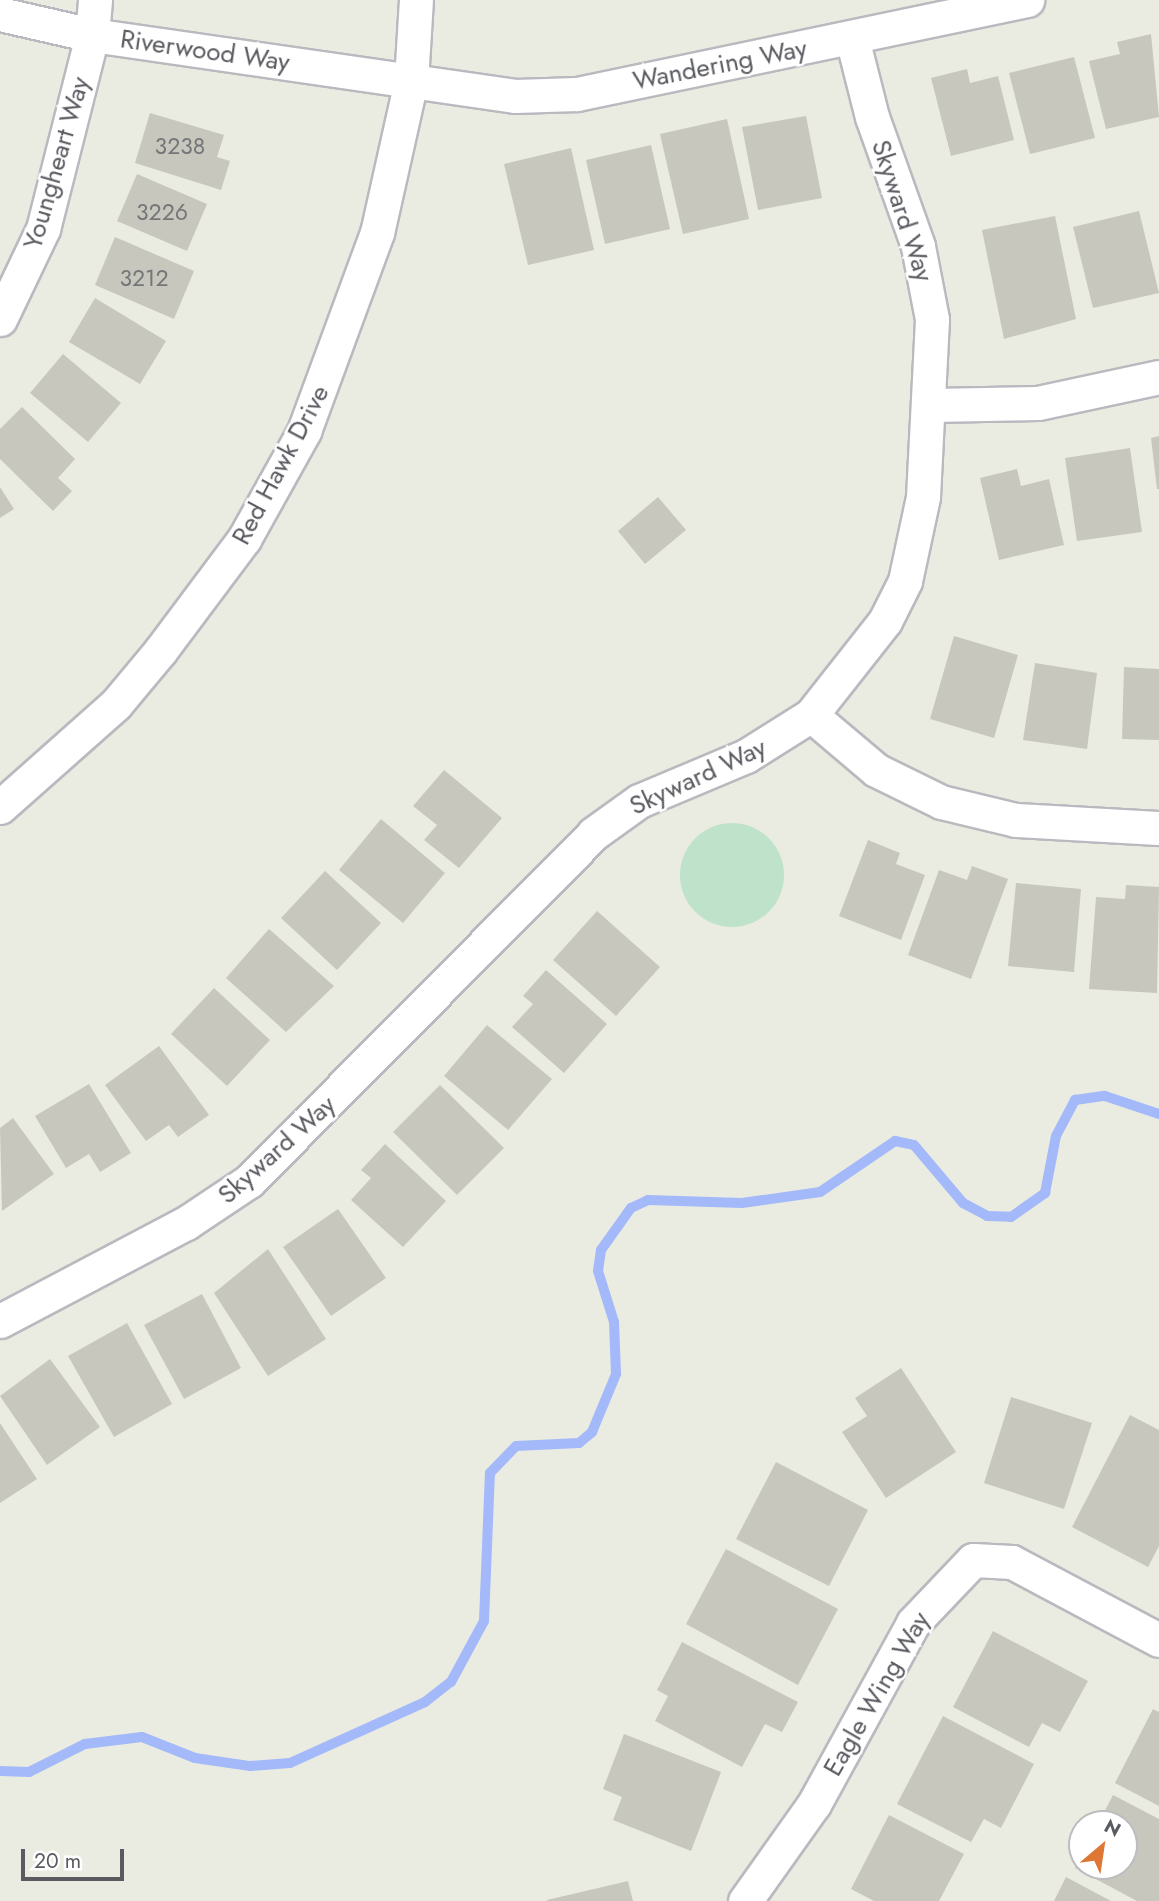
<!DOCTYPE html>
<style>
body{margin:0}
#map{position:relative;width:1159px;height:1901px;overflow:hidden;background:#ebece1;font-family:Jost,sans-serif}
div>[style]{position:absolute}
[style*='--x']{left:calc(var(--x)*1px);top:calc(var(--y)*1px);width:calc(var(--w)*1px);rotate:calc(var(--a)*1deg)}
.green>*{inset:0;background:#bee2ca}
.round{border-radius:50%}
.stream>*{height:10px;margin:-5px;padding:0 5px;transform-origin:5px;border-radius:5px;background:#a3b9fa}
.building>*{inset:0;background:#c7c7bd}
.roads{filter:drop-shadow(2px 0 #b9b9bf) drop-shadow(-2px 0 #b9b9bf) drop-shadow(0 2px #b9b9bf) drop-shadow(0 -2px #b9b9bf)}
.minor>*{height:33px;margin:-16.5px;padding:0 16.5px;transform-origin:16.5px;border-radius:16.5px;background:#fff}
span{translate:-50% -50%;white-space:nowrap;text-align:center;line-height:1.15;-webkit-text-stroke:5px #fff;paint-order:stroke}
.number-label{font-size:23px;color:#757678}
.number-label span{-webkit-text-stroke-width:0}
.street-label{font-size:26px;color:#5a5b61}
.north{position:absolute;left:1068px;top:1810px;width:70px;height:70px;box-sizing:border-box;background:#fff;border:2px solid #bdbdc0;border-radius:50%;rotate:29deg;font-size:19px;font-weight:700;line-height:28px;text-align:center;color:#5a5b61}
.north::after{content:'';display:block;margin:auto;width:24px;height:32px;background:#df7734;clip-path:polygon(50% 0,100% 100%,50% 72%,0 100%)}
.scale{position:absolute;left:21px;top:1849px;width:103px;height:32px;box-sizing:border-box;border:4px solid #5a5b61;border-top:0;padding-left:9px;font-size:21px;line-height:24px;white-space:nowrap;color:#5a5b61;-webkit-text-stroke:5px #fff;paint-order:stroke}
</style>
<div id="map">
<div class="green">
<div class="round" style="left:680px;top:823px;width:104px;height:104px"></div>
</div>
<div class="stream">
<div style="--x:0;--y:1771;--w:29;--a:2"></div>
<div style="--x:29;--y:1772;--w:63;--a:-26.6"></div>
<div style="--x:85;--y:1744;--w:57;--a:-7"></div>
<div style="--x:142;--y:1737;--w:57;--a:21.6"></div>
<div style="--x:195;--y:1758;--w:56;--a:8.3"></div>
<div style="--x:250;--y:1766;--w:40;--a:-4.3"></div>
<div style="--x:290;--y:1763;--w:148;--a:-24.3"></div>
<div style="--x:425;--y:1702;--w:33;--a:-38"></div>
<div style="--x:451;--y:1682;--w:69;--a:-61.6"></div>
<div style="--x:484;--y:1621;--w:148;--a:-87.7"></div>
<div style="--x:490;--y:1473;--w:37;--a:-46"></div>
<div style="--x:516;--y:1446;--w:63;--a:-2.7"></div>
<div style="--x:579;--y:1443;--w:17;--a:-40"></div>
<div style="--x:592;--y:1432;--w:63;--a:-67.5"></div>
<div style="--x:616;--y:1374;--w:52;--a:-92.2"></div>
<div style="--x:614;--y:1322;--w:53;--a:-107.4"></div>
<div style="--x:598;--y:1271;--w:21;--a:-82"></div>
<div style="--x:601;--y:1250;--w:52;--a:-54.5"></div>
<div style="--x:631;--y:1208;--w:19;--a:-25"></div>
<div style="--x:648;--y:1200;--w:94;--a:1.8"></div>
<div style="--x:742;--y:1203;--w:79;--a:-8"></div>
<div style="--x:820;--y:1192;--w:91;--a:-34.2"></div>
<div style="--x:895;--y:1141;--w:19;--a:12"></div>
<div style="--x:914;--y:1145;--w:76;--a:49.8"></div>
<div style="--x:963;--y:1203;--w:27;--a:28"></div>
<div style="--x:987;--y:1216;--w:24;--a:2"></div>
<div style="--x:1011;--y:1217;--w:42;--a:-35.2"></div>
<div style="--x:1045;--y:1193;--w:58;--a:-79.1"></div>
<div style="--x:1056;--y:1136;--w:41;--a:-62.2"></div>
<div style="--x:1075;--y:1100;--w:30;--a:-8"></div>
<div style="--x:1105;--y:1096;--w:57;--a:18.4"></div>
</div>
<div class="building">
<div style="clip-path:polygon(1151px 34px,1159px 117px,1106px 129px,1089px 61px,1120px 54px,1117px 42px)"></div>
<div style="clip-path:polygon(1074px 57px,1095px 138px,1030px 154px,1009px 73px)"></div>
<div style="clip-path:polygon(967px 69px,970px 83px,998px 76px,1014px 140px,951px 156px,931px 78px)"></div>
<div style="clip-path:polygon(150px 113px,224px 135px,217px 157px,230px 161px,221px 190px,135px 163px)"></div>
<div style="clip-path:polygon(806px 116px,822px 198px,758px 210px,742px 127px)"></div>
<div style="clip-path:polygon(727px 119px,749px 219px,683px 234px,660px 134px)"></div>
<div style="clip-path:polygon(651px 145px,670px 229px,605px 244px,586px 160px)"></div>
<div style="clip-path:polygon(571px 148px,594px 250px,528px 265px,504px 164px)"></div>
<div style="clip-path:polygon(137px 174px,207px 204px,187px 251px,117px 221px)"></div>
<div style="clip-path:polygon(1139px 211px,1159px 293px,1093px 308px,1073px 227px)"></div>
<div style="clip-path:polygon(1055px 216px,1076px 319px,1004px 339px,982px 230px)"></div>
<div style="clip-path:polygon(115px 237px,194px 271px,174px 319px,95px 285px)"></div>
<div style="clip-path:polygon(95px 298px,166px 341px,140px 384px,69px 342px)"></div>
<div style="clip-path:polygon(63px 354px,121px 403px,88px 442px,30px 393px)"></div>
<div style="clip-path:polygon(22px 407px,75px 459px,58px 478px,72px 491px,53px 511px,0 459px,0 429px)"></div>
<div style="clip-path:polygon(1159px 436px,1159px 489px,1157px 489px,1151px 438px)"></div>
<div style="clip-path:polygon(1130px 448px,1142px 532px,1077px 541px,1065px 458px)"></div>
<div style="clip-path:polygon(1017px 469px,1021px 486px,1049px 479px,1064px 545px,999px 560px,980px 478px)"></div>
<div style="clip-path:polygon(0 487px,14px 509px,0 518px)"></div>
<div style="clip-path:polygon(658px 497px,686px 530px,645px 564px,618px 531px)"></div>
<div style="clip-path:polygon(954px 636px,1018px 655px,994px 738px,930px 719px)"></div>
<div style="clip-path:polygon(1035px 663px,1097px 673px,1087px 749px,1023px 740px)"></div>
<div style="clip-path:polygon(1124px 667px,1159px 669px,1159px 740px,1122px 739px)"></div>
<div style="clip-path:polygon(444px 770px,502px 818px,459px 868px,424px 840px,437px 825px,413px 806px)"></div>
<div style="clip-path:polygon(381px 819px,445px 873px,403px 923px,339px 870px)"></div>
<div style="clip-path:polygon(868px 840px,900px 853px,896px 864px,925px 875px,901px 940px,839px 916px)"></div>
<div style="clip-path:polygon(972px 866px,1008px 879px,971px 979px,908px 955px,939px 870px,967px 880px)"></div>
<div style="clip-path:polygon(325px 871px,381px 923px,337px 970px,281px 918px)"></div>
<div style="clip-path:polygon(1016px 883px,1081px 889px,1074px 972px,1008px 966px)"></div>
<div style="clip-path:polygon(1126px 885px,1159px 887px,1157px 993px,1089px 989px,1096px 897px,1125px 899px)"></div>
<div style="clip-path:polygon(597px 911px,660px 967px,616px 1016px,553px 960px)"></div>
<div style="clip-path:polygon(269px 929px,334px 986px,286px 1032px,226px 978px)"></div>
<div style="clip-path:polygon(546px 970px,607px 1024px,564px 1073px,512px 1027px,533px 1004px,523px 996px)"></div>
<div style="clip-path:polygon(214px 988px,270px 1040px,227px 1086px,171px 1034px)"></div>
<div style="clip-path:polygon(487px 1025px,552px 1079px,508px 1130px,444px 1076px)"></div>
<div style="clip-path:polygon(159px 1046px,209px 1115px,178px 1137px,169px 1125px,146px 1141px,105px 1085px)"></div>
<div style="clip-path:polygon(89px 1084px,131px 1153px,100px 1172px,89px 1154px,66px 1168px,35px 1116px)"></div>
<div style="clip-path:polygon(440px 1085px,504px 1148px,457px 1195px,393px 1132px)"></div>
<div style="clip-path:polygon(13px 1118px,54px 1174px,2px 1211px,0 1128px)"></div>
<div style="clip-path:polygon(385px 1144px,446px 1201px,403px 1247px,351px 1200px,371px 1178px,361px 1170px)"></div>
<div style="clip-path:polygon(338px 1209px,386px 1278px,331px 1316px,283px 1247px)"></div>
<div style="clip-path:polygon(268px 1249px,326px 1339px,268px 1376px,214px 1293px)"></div>
<div style="clip-path:polygon(202px 1294px,241px 1368px,184px 1399px,144px 1325px)"></div>
<div style="clip-path:polygon(127px 1323px,172px 1404px,114px 1437px,68px 1356px)"></div>
<div style="clip-path:polygon(50px 1359px,100px 1427px,47px 1465px,0 1396px)"></div>
<div style="clip-path:polygon(901px 1368px,956px 1452px,886px 1498px,842px 1432px,867px 1416px,855px 1398px)"></div>
<div style="clip-path:polygon(1011px 1397px,1092px 1423px,1064px 1509px,984px 1483px)"></div>
<div style="clip-path:polygon(1130px 1415px,1159px 1430px,1159px 1546px,1148px 1567px,1072px 1527px)"></div>
<div style="clip-path:polygon(0 1423px,37px 1479px,0 1503px)"></div>
<div style="clip-path:polygon(776px 1462px,868px 1510px,829px 1586px,736px 1539px)"></div>
<div style="clip-path:polygon(726px 1549px,838px 1609px,798px 1685px,686px 1624px)"></div>
<div style="clip-path:polygon(993px 1631px,1088px 1681px,1060px 1732px,1042px 1723px,1029px 1747px,953px 1707px)"></div>
<div style="clip-path:polygon(682px 1642px,798px 1702px,782px 1732px,765px 1724px,742px 1767px,655px 1721px,668px 1696px,657px 1690px)"></div>
<div style="clip-path:polygon(1153px 1709px,1159px 1712px,1159px 1806px,1115px 1783px)"></div>
<div style="clip-path:polygon(943px 1716px,1034px 1764px,1001px 1828px,984px 1819px,971px 1842px,897px 1804px)"></div>
<div style="clip-path:polygon(624px 1734px,721px 1772px,691px 1851px,613px 1820px,622px 1797px,603px 1789px)"></div>
<div style="clip-path:polygon(1113px 1795px,1159px 1819px,1159px 1901px,1137px 1901px,1075px 1868px,1082px 1855px,1082px 1866px,1124px 1866px,1124px 1824px,1098px 1824px)"></div>
<div style="clip-path:polygon(889px 1815px,964px 1854px,939px 1901px,874px 1901px,851px 1889px)"></div>
<div style="clip-path:polygon(1066px 1877px,1111px 1901px,1054px 1901px)"></div>
<div style="clip-path:polygon(628px 1881px,633px 1901px,547px 1901px,547px 1900px)"></div>
</div>
<div class="roads">
<div class="minor">
<div style="--x:0;--y:14;--w:94;--a:12.9"></div>
<div style="--x:92;--y:35;--w:427;--a:8.2"></div>
<div style="--x:515;--y:96;--w:62;--a:-1.8"></div>
<div style="--x:577;--y:94;--w:460;--a:-11.8"></div>
<div style="--x:0;--y:319;--w:100;--a:-64.5"></div>
<div style="--x:43;--y:229;--w:200;--a:-75.8"></div>
<div style="--x:92;--y:35;--w:35;--a:-85"></div>
<div style="--x:931;--y:405;--w:107;--a:-1.1"></div>
<div style="--x:1038;--y:403;--w:124;--a:-12.1"></div>
<div style="--x:811;--y:715;--w:85;--a:40.2"></div>
<div style="--x:876;--y:770;--w:72;--a:26.2"></div>
<div style="--x:941;--y:802;--w:77;--a:13.5"></div>
<div style="--x:1016;--y:820;--w:143;--a:3.2"></div>
<div style="--x:0;--y:807;--w:155;--a:-41.6"></div>
<div style="--x:116;--y:704;--w:70;--a:-50.2"></div>
<div style="--x:161;--y:650;--w:139;--a:-53.2"></div>
<div style="--x:244;--y:539;--w:124;--a:-60.9"></div>
<div style="--x:304;--y:431;--w:211;--a:-69.8"></div>
<div style="--x:377;--y:233;--w:156;--a:-77.4"></div>
<div style="--x:411;--y:81;--w:81;--a:-86.5"></div>
<div style="--x:0;--y:1321;--w:210;--a:-27.8"></div>
<div style="--x:186;--y:1223;--w:76;--a:-33.7"></div>
<div style="--x:249;--y:1181;--w:489;--a:-45.2"></div>
<div style="--x:593;--y:834;--w:57;--a:-35.7"></div>
<div style="--x:639;--y:801;--w:116;--a:-22.8"></div>
<div style="--x:746;--y:756;--w:77;--a:-32.2"></div>
<div style="--x:811;--y:715;--w:120;--a:-51.8"></div>
<div style="--x:885;--y:621;--w:45;--a:-63.4"></div>
<div style="--x:905;--y:581;--w:86;--a:-77.9"></div>
<div style="--x:923;--y:497;--w:178;--a:-87.1"></div>
<div style="--x:932;--y:319;--w:74;--a:-100.9"></div>
<div style="--x:918;--y:246;--w:137;--a:-109.6"></div>
<div style="--x:872;--y:117;--w:81;--a:-104.2"></div>
<div style="--x:745;--y:1901;--w:119;--a:-54.6"></div>
<div style="--x:814;--y:1804;--w:206;--a:-61.3"></div>
<div style="--x:913;--y:1623;--w:87;--a:-46.4"></div>
<div style="--x:973;--y:1560;--w:39;--a:3"></div>
<div style="--x:1012;--y:1562;--w:166;--a:28"></div>
</div>
</div>
<div class="number-label">
<span style="left:180px;top:146px">3238</span>
<span style="left:162px;top:212px">3226</span>
<span style="left:144px;top:278px">3212</span>
</div>
<div class="street-label">
<span style="left:205px;top:51px;rotate:8deg">Riverwood Way</span>
<span style="left:720px;top:65px;rotate:-11deg">Wandering Way</span>
<span style="left:57px;top:163px;rotate:-74deg">Youngheart Way</span>
<span style="left:902px;top:211px;rotate:72deg">Skyward Way</span>
<span style="left:281px;top:465px;rotate:-62deg">Red Hawk Drive</span>
<span style="left:698px;top:777px;rotate:-25deg">Skyward Way</span>
<span style="left:277px;top:1150px;rotate:-42deg">Skyward Way</span>
<span style="left:877px;top:1694px;rotate:-60deg">Eagle Wing Way</span>
</div>
<div class="north">N</div>
<div class="scale">20 m</div>
</div>
